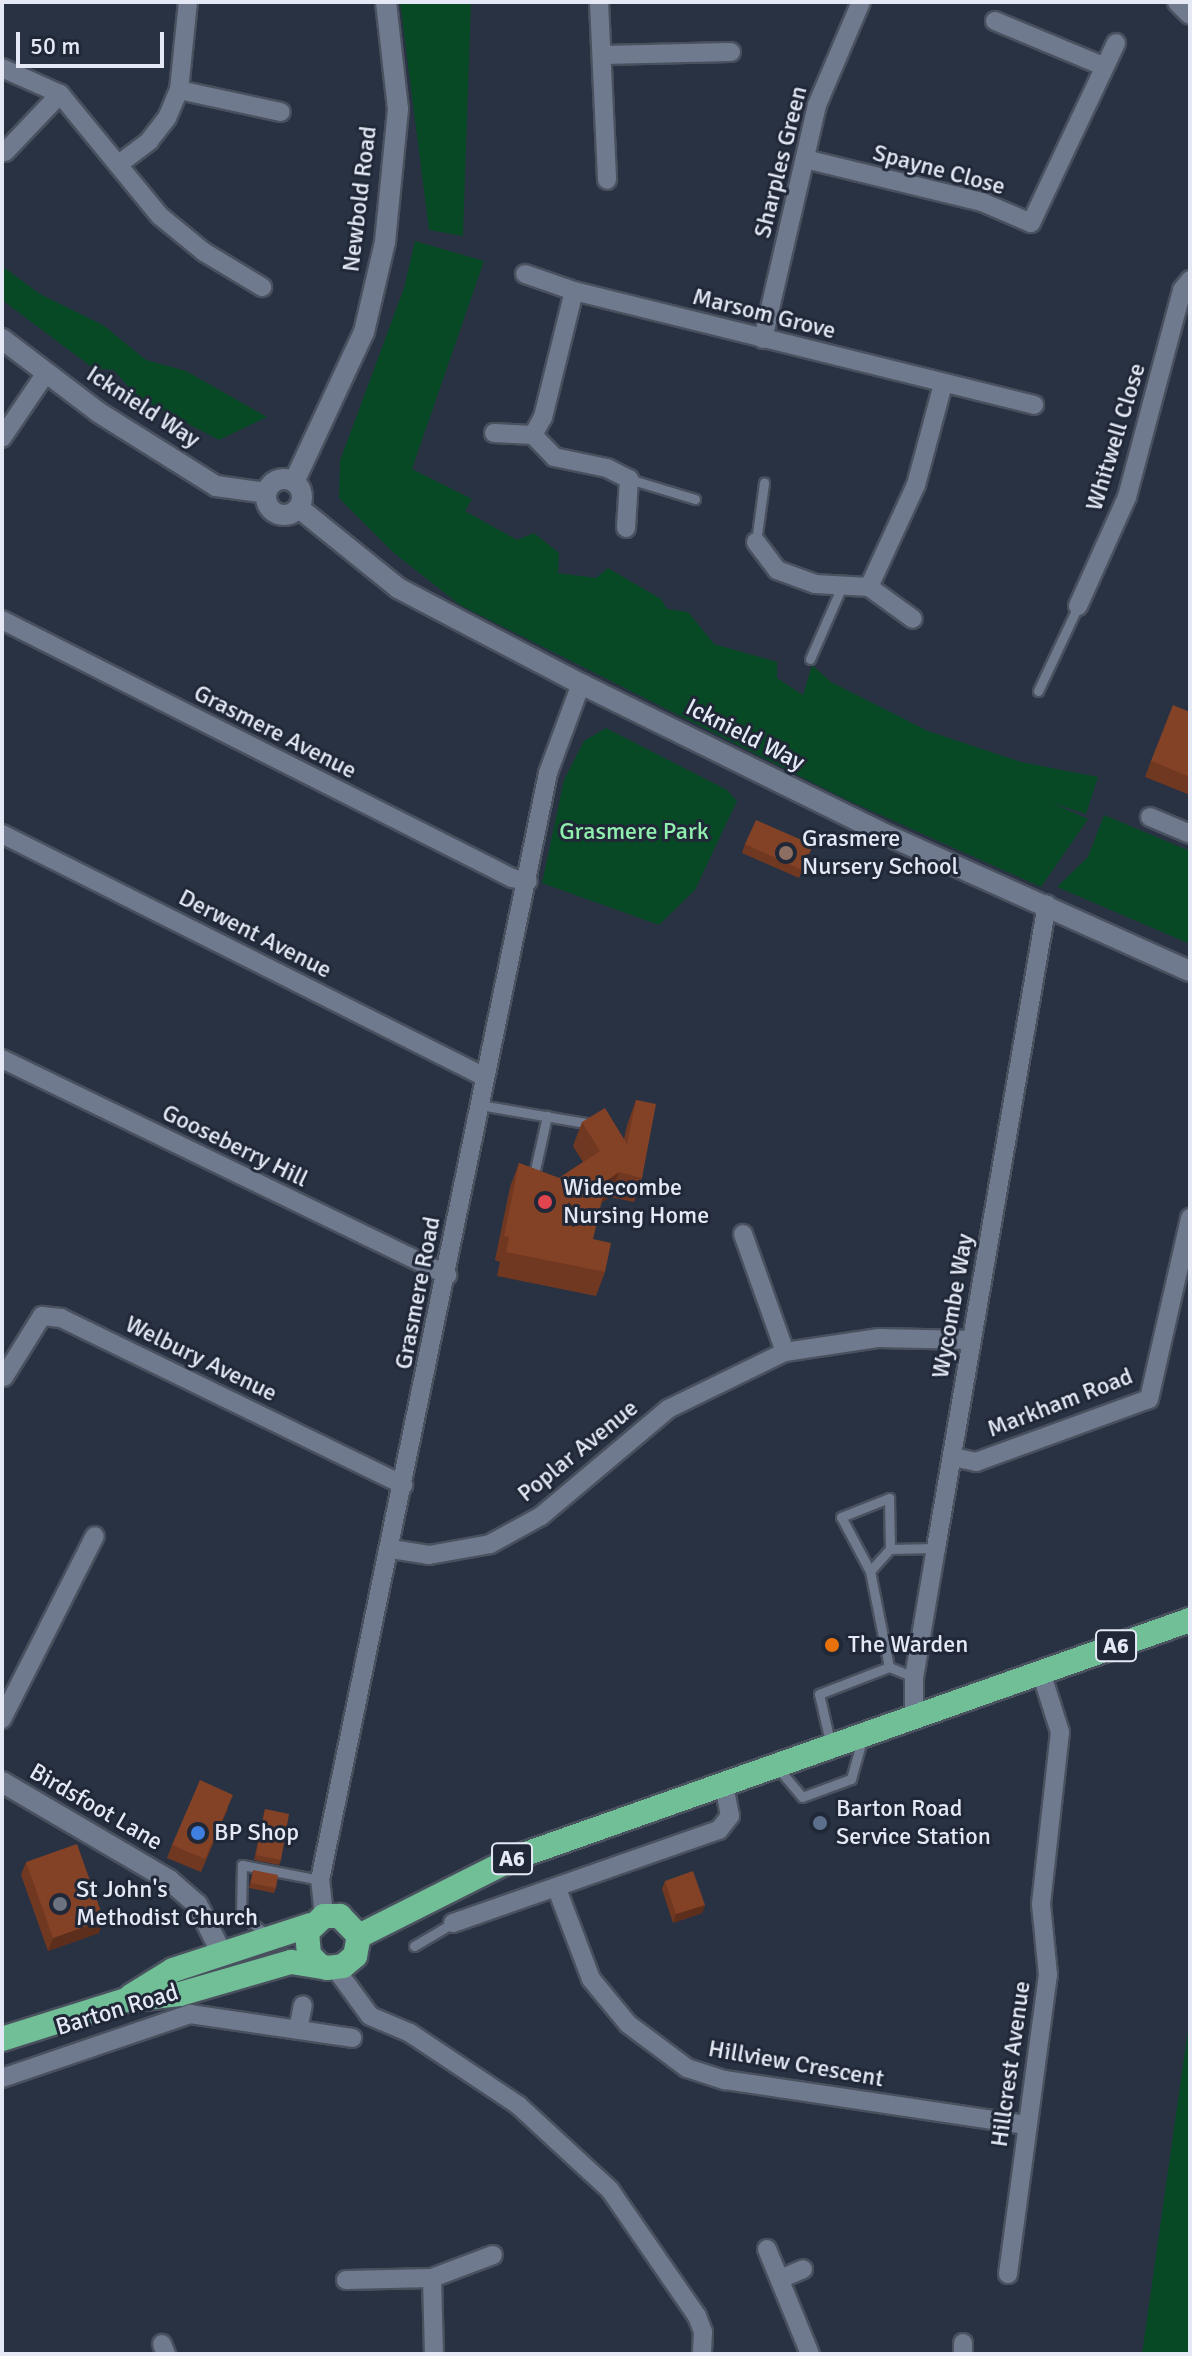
<!DOCTYPE html>
<style>
body{margin:0}
#map{position:relative;width:1192px;height:2356px;overflow:hidden;background:#293243;font-family:Signika,sans-serif}
div>[style]{position:absolute}
[style*='--x']{left:calc(var(--x)*1px);top:calc(var(--y)*1px);width:calc(var(--w)*1px);rotate:calc(var(--a)*1deg)}
.green>*{inset:0;background:#084925}
.roads{filter:drop-shadow(2px 0 #49505e) drop-shadow(-2px 0 #49505e) drop-shadow(0 2px #49505e) drop-shadow(0 -2px #49505e)}
.lane>*{height:9px;margin:-4.5px;padding:0 4.5px;transform-origin:4.5px;border-radius:4.5px;background:#707a8e}
.street>*{height:18px;margin:-9px;padding:0 9px;transform-origin:9px;border-radius:9px;background:#707a8e}
.secondary>*{height:20px;margin:-10px;padding:0 10px;transform-origin:10px;border-radius:10px;background:#707a8e}
.secondary>.ring{margin:-10px;padding:0;box-sizing:content-box;background:none;border:20px solid #707a8e;border-radius:50%}
.highway>*{height:24px;margin:-12px;padding:0 12px;transform-origin:12px;border-radius:12px;background:#70bf96}
.wall>*{inset:0;background:#713821}
.shaded-wall>*{inset:0;background:#5c2e1b}
.building>*{inset:0;background:#834126}
.dots>*{width:22px;height:22px;translate:-50% -50%;box-sizing:border-box;border:4px solid #202838;border-radius:50%}
span{translate:-50% -50%;white-space:nowrap;text-align:center;line-height:1.15;-webkit-text-stroke:6px #202838;paint-order:stroke}
.shield-label span{padding:2px 6px;background:#202838;border:2px solid;border-radius:6px;-webkit-text-stroke-width:0}
.shield-label{font-size:22px;color:#e4e9f5;font-weight:700}
.street-label{font-size:24px;color:#e4e9f5}
.park-label{font-size:24px;color:#90efad}
.poi-label{font-size:24px;color:#e4e9f5}
.left{translate:0 -50%;text-align:left}
.frame{position:absolute;inset:0;border:4px solid #e4e9f5;pointer-events:none}
.scale{position:absolute;left:16px;top:32px;width:148px;height:36px;box-sizing:border-box;border:4px solid #e4e9f5;border-top:0;padding-left:10px;font-size:24px;line-height:28px;white-space:nowrap;color:#e4e9f5;-webkit-text-stroke:6px #202838;paint-order:stroke}
</style>
<div id="map">
<div class="green">
<div style="clip-path:polygon(400px 2px,471px 2px,463px 236px,429px 230px)"></div>
<div style="clip-path:polygon(415px 241px,484px 261px,412px 469px,472px 499px,465px 511px,517px 540px,534px 533px,559px 553px,558px 573px,596px 578px,608px 568px,661px 599px,667px 609px,688px 612px,714px 644px,777px 662px,777px 678px,803px 695px,812px 665px,831px 682px,928px 731px,1021px 762px,1098px 777px,1086px 814px,1052px 803px,1088px 819px,1041px 887px,845px 799px,460px 605px,394px 553px,339px 498px,340px 461px,404px 288px)"></div>
<div style="clip-path:polygon(2px 266px,40px 294px,103px 325px,146px 360px,186px 371px,267px 417px,219px 440px,137px 397px,114px 370px,93px 368px,2px 300px)"></div>
<div style="clip-path:polygon(606px 728px,727px 790px,737px 801px,695px 890px,659px 925px,542px 883px,564px 780px,584px 741px)"></div>
<div style="clip-path:polygon(1104px 815px,1190px 851px,1190px 944px,1057px 887px,1088px 857px)"></div>
<div style="clip-path:polygon(1190px 2016px,1190px 2354px,1142px 2354px)"></div>
</div>
<div class="roads">
<div class="lane">
<div style="--x:629;--y:479;--w:69;--a:16.9"></div>
<div style="--x:756;--y:542;--w:60;--a:-82.3"></div>
<div style="--x:810;--y:659;--w:80;--a:-66.3"></div>
<div style="--x:1038;--y:691;--w:94;--a:-64.8"></div>
<div style="--x:480;--y:1105;--w:113;--a:9.7"></div>
<div style="--x:533;--y:1179;--w:65;--a:-77.5"></div>
<div style="--x:870;--y:1571;--w:61;--a:-118.2"></div>
<div style="--x:841;--y:1517;--w:52;--a:-21.6"></div>
<div style="--x:889;--y:1498;--w:51;--a:88.9"></div>
<div style="--x:914;--y:1677;--w:27;--a:-158"></div>
<div style="--x:889;--y:1667;--w:98;--a:-101.2"></div>
<div style="--x:870;--y:1571;--w:30;--a:-48"></div>
<div style="--x:890;--y:1549;--w:46;--a:-1.2"></div>
<div style="--x:831;--y:1746;--w:53;--a:-103"></div>
<div style="--x:819;--y:1694;--w:75;--a:-21.1"></div>
<div style="--x:777;--y:1767;--w:39;--a:50"></div>
<div style="--x:802;--y:1797;--w:52;--a:-20.2"></div>
<div style="--x:851;--y:1779;--w:41;--a:-74.2"></div>
<div style="--x:269;--y:1936;--w:35;--a:-143"></div>
<div style="--x:241;--y:1915;--w:50;--a:-88.9"></div>
<div style="--x:242;--y:1865;--w:79;--a:10.9"></div>
<div style="--x:414;--y:1946;--w:45;--a:-30.5"></div>
</div>
<div class="street">
<div style="--x:599;--y:2;--w:178;--a:87.4"></div>
<div style="--x:995;--y:21;--w:117;--a:22.6"></div>
<div style="--x:602;--y:55;--w:129;--a:-1.3"></div>
<div style="--x:2;--y:68;--w:64;--a:24.1"></div>
<div style="--x:60;--y:94;--w:158;--a:50.7"></div>
<div style="--x:160;--y:216;--w:57;--a:39.3"></div>
<div style="--x:204;--y:252;--w:68;--a:31.1"></div>
<div style="--x:179;--y:90;--w:104;--a:12.2"></div>
<div style="--x:5;--y:152;--w:80;--a:-46.5"></div>
<div style="--x:805;--y:159;--w:182;--a:13.7"></div>
<div style="--x:982;--y:202;--w:53;--a:23.2"></div>
<div style="--x:1031;--y:223;--w:199;--a:-64.7"></div>
<div style="--x:119;--y:164;--w:38;--a:-37"></div>
<div style="--x:149;--y:141;--w:29;--a:-52"></div>
<div style="--x:167;--y:118;--w:30;--a:-67"></div>
<div style="--x:179;--y:90;--w:88;--a:-84.2"></div>
<div style="--x:525;--y:274;--w:52;--a:19.1"></div>
<div style="--x:574;--y:291;--w:474;--a:13.9"></div>
<div style="--x:574;--y:291;--w:130;--a:103.8"></div>
<div style="--x:543;--y:417;--w:21;--a:119"></div>
<div style="--x:533;--y:435;--w:30;--a:46"></div>
<div style="--x:554;--y:457;--w:54;--a:11.7"></div>
<div style="--x:607;--y:468;--w:25;--a:27"></div>
<div style="--x:629;--y:479;--w:49;--a:93.5"></div>
<div style="--x:763;--y:339;--w:240;--a:-77"></div>
<div style="--x:817;--y:105;--w:112;--a:-66.9"></div>
<div style="--x:494;--y:433;--w:39;--a:3"></div>
<div style="--x:2;--y:438;--w:78;--a:-55.9"></div>
<div style="--x:756;--y:542;--w:35;--a:53"></div>
<div style="--x:777;--y:570;--w:40;--a:20.2"></div>
<div style="--x:815;--y:584;--w:54;--a:3.2"></div>
<div style="--x:869;--y:587;--w:54;--a:36"></div>
<div style="--x:869;--y:587;--w:112;--a:-65.3"></div>
<div style="--x:916;--y:485;--w:105;--a:-75"></div>
<div style="--x:1078;--y:606;--w:120;--a:-65.8"></div>
<div style="--x:1127;--y:497;--w:214;--a:-75.1"></div>
<div style="--x:1182;--y:290;--w:13;--a:-51"></div>
<div style="--x:2;--y:620;--w:572;--a:26.83"></div>
<div style="--x:512;--y:878;--w:16;--a:11"></div>
<div style="--x:1150;--y:817;--w:43;--a:23"></div>
<div style="--x:2;--y:834;--w:541;--a:26.71"></div>
<div style="--x:2;--y:1059;--w:495;--a:25.9"></div>
<div style="--x:743;--y:1234;--w:125;--a:70.4"></div>
<div style="--x:4;--y:1377;--w:72;--a:-58.1"></div>
<div style="--x:42;--y:1316;--w:19;--a:6"></div>
<div style="--x:61;--y:1318;--w:381;--a:26"></div>
<div style="--x:953;--y:1457;--w:24;--a:12"></div>
<div style="--x:976;--y:1462;--w:184;--a:-20"></div>
<div style="--x:1149;--y:1399;--w:186;--a:-77.2"></div>
<div style="--x:391;--y:1549;--w:38;--a:9"></div>
<div style="--x:429;--y:1555;--w:62;--a:-10.2"></div>
<div style="--x:490;--y:1544;--w:58;--a:-28.8"></div>
<div style="--x:541;--y:1516;--w:166;--a:-40.1"></div>
<div style="--x:668;--y:1409;--w:130;--a:-26"></div>
<div style="--x:785;--y:1352;--w:95;--a:-8.5"></div>
<div style="--x:879;--y:1338;--w:92;--a:1.2"></div>
<div style="--x:914;--y:1716;--w:38;--a:-90"></div>
<div style="--x:914;--y:1678;--w:132;--a:-80.4"></div>
<div style="--x:936;--y:1548;--w:653;--a:-80.22"></div>
<div style="--x:2;--y:1719;--w:205;--a:-63.1"></div>
<div style="--x:557;--y:1889;--w:96;--a:69.3"></div>
<div style="--x:591;--y:1979;--w:58;--a:50.6"></div>
<div style="--x:628;--y:2024;--w:74;--a:36.7"></div>
<div style="--x:687;--y:2068;--w:40;--a:18"></div>
<div style="--x:725;--y:2080;--w:304;--a:8.5"></div>
<div style="--x:324;--y:1916;--w:36;--a:-96"></div>
<div style="--x:320;--y:1880;--w:1130;--a:-78.36"></div>
<div style="--x:548;--y:773;--w:95;--a:-69.7"></div>
<div style="--x:453;--y:1923;--w:282;--a:-19.3"></div>
<div style="--x:719;--y:1830;--w:18;--a:-52"></div>
<div style="--x:730;--y:1816;--w:33;--a:-101"></div>
<div style="--x:335;--y:1968;--w:59;--a:53.9"></div>
<div style="--x:370;--y:2016;--w:43;--a:23"></div>
<div style="--x:410;--y:2033;--w:130;--a:33.7"></div>
<div style="--x:518;--y:2105;--w:125;--a:42.7"></div>
<div style="--x:610;--y:2190;--w:153;--a:55.4"></div>
<div style="--x:697;--y:2316;--w:17;--a:69"></div>
<div style="--x:703;--y:2332;--w:22;--a:93"></div>
<div style="--x:298;--y:2030;--w:25;--a:-79"></div>
<div style="--x:2;--y:2078;--w:199;--a:-18.8"></div>
<div style="--x:190;--y:2014;--w:164;--a:8.4"></div>
<div style="--x:767;--y:2249;--w:113;--a:67.7"></div>
<div style="--x:1008;--y:2274;--w:302;--a:-82.4"></div>
<div style="--x:1048;--y:1975;--w:71;--a:-95.6"></div>
<div style="--x:1041;--y:1904;--w:173;--a:-83.7"></div>
<div style="--x:1060;--y:1732;--w:63;--a:-107.6"></div>
<div style="--x:432;--y:2278;--w:76;--a:88.5"></div>
<div style="--x:780;--y:2279;--w:25;--a:-23"></div>
<div style="--x:346;--y:2280;--w:86;--a:-1.3"></div>
<div style="--x:432;--y:2278;--w:65;--a:-20.7"></div>
<div style="--x:162;--y:2344;--w:11;--a:68"></div>
<div style="--x:963;--y:2354;--w:11;--a:-90"></div>
</div>
<div class="secondary">
<div style="--x:1178;--y:2;--w:17;--a:45"></div>
<div style="--x:2;--y:339;--w:121;--a:37.2"></div>
<div style="--x:98;--y:412;--w:139;--a:32.1"></div>
<div style="--x:216;--y:486;--w:50;--a:8"></div>
<div class="ring" style="left:266px;top:479px;width:16px;height:16px"></div>
<div style="--x:294;--y:482;--w:166;--a:-65"></div>
<div style="--x:364;--y:332;--w:92;--a:-76.9"></div>
<div style="--x:385;--y:242;--w:134;--a:-84.4"></div>
<div style="--x:398;--y:109;--w:108;--a:-96.4"></div>
<div style="--x:299;--y:508;--w:127;--a:38.9"></div>
<div style="--x:398;--y:588;--w:207;--a:27.7"></div>
<div style="--x:581;--y:684;--w:331;--a:26.3"></div>
<div style="--x:878;--y:831;--w:342;--a:24.2"></div>
<div style="--x:2;--y:1782;--w:194;--a:30.4"></div>
<div style="--x:169;--y:1880;--w:37;--a:41"></div>
<div style="--x:197;--y:1904;--w:54;--a:63.4"></div>
</div>
<div class="highway">
<div style="--x:359;--y:1936;--w:174;--a:-26.7"></div>
<div style="--x:514;--y:1858;--w:717;--a:-19.4"></div>
<div style="--x:131;--y:1996;--w:49;--a:-31.8"></div>
<div style="--x:173;--y:1970;--w:145;--a:-18.1"></div>
<div style="--x:2;--y:2039;--w:130;--a:-17.5"></div>
<div style="--x:126;--y:2000;--w:54;--a:-6.3"></div>
<div style="--x:180;--y:1994;--w:116;--a:-16.1"></div>
<div style="--x:291;--y:1962;--w:36;--a:9"></div>
<div style="--x:327;--y:1968;--w:16;--a:-7"></div>
<div style="--x:343;--y:1966;--w:16;--a:-40"></div>
<div style="--x:355;--y:1956;--w:20;--a:-79"></div>
<div style="--x:359;--y:1936;--w:28;--a:-134"></div>
<div style="--x:340;--y:1916;--w:16;--a:180"></div>
<div style="--x:324;--y:1916;--w:23;--a:137"></div>
<div style="--x:307;--y:1932;--w:23;--a:85"></div>
<div style="--x:309;--y:1955;--w:16;--a:45"></div>
</div>
</div>
<div class="wall">
<div style="clip-path:polygon(1190px 712px,1190px 795px,1145px 777px,1151px 761px)"></div>
<div style="clip-path:polygon(745px 844px,813px 845px,799px 878px,742px 853px)"></div>
<div style="clip-path:polygon(636px 1100px,642px 1178px,634px 1202px,610px 1197px,601px 1203px,593px 1239px,605px 1272px,596px 1296px,497px 1276px,500px 1262px,495px 1260px,510px 1187px,519px 1163px,559px 1178px,583px 1162px,573px 1146px,582px 1122px,624px 1139px,627px 1125px)"></div>
<div style="clip-path:polygon(228px 1808px,201px 1872px,167px 1858px,172px 1845px)"></div>
<div style="clip-path:polygon(265px 1809px,281px 1860px,279px 1865px,254px 1860px)"></div>
<div style="clip-path:polygon(26px 1862px,99px 1933px,48px 1951px,21px 1875px)"></div>
<div style="clip-path:polygon(253px 1870px,276px 1888px,274px 1893px,249px 1888px)"></div>
<div style="clip-path:polygon(665px 1881px,705px 1905px,702px 1913px,673px 1923px,662px 1889px)"></div>
</div>
<div class="shaded-wall">
<div style="clip-path:polygon(619px 1172px,610px 1197px,588px 1212px,597px 1187px)"></div>
<div style="clip-path:polygon(705px 1905px,702px 1913px,673px 1923px,676px 1914px)"></div>
<div style="clip-path:polygon(104px 1920px,99px 1933px,48px 1951px,53px 1938px)"></div>
</div>
<div class="building">
<div style="clip-path:polygon(1173px 705px,1190px 712px,1190px 777px,1151px 761px)"></div>
<div style="clip-path:polygon(756px 820px,813px 845px,802px 870px,745px 844px)"></div>
<div style="clip-path:polygon(636px 1100px,656px 1104px,642px 1178px,619px 1172px,597px 1187px,603px 1196px,593px 1239px,611px 1243px,605px 1272px,506px 1252px,509px 1237px,504px 1236px,519px 1163px,559px 1178px,600px 1151px,582px 1122px,605px 1108px,627px 1144px)"></div>
<div style="clip-path:polygon(200px 1780px,233px 1795px,205px 1859px,172px 1845px)"></div>
<div style="clip-path:polygon(265px 1809px,289px 1814px,281px 1860px,256px 1855px)"></div>
<div style="clip-path:polygon(77px 1844px,104px 1920px,53px 1938px,26px 1862px)"></div>
<div style="clip-path:polygon(253px 1870px,278px 1875px,276px 1888px,251px 1883px)"></div>
<div style="clip-path:polygon(693px 1871px,705px 1905px,676px 1914px,665px 1881px)"></div>
</div>
<div class="dots">
<div style="left:786px;top:853px;background:#8d6e63"></div>
<div style="left:545px;top:1202px;background:#e0444e"></div>
<div style="left:832px;top:1645px;background:#e8710a"></div>
<div style="left:820px;top:1823px;background:#5c6f8a"></div>
<div style="left:198px;top:1833px;background:#3f7fe0"></div>
<div style="left:60px;top:1904px;background:#6b7280"></div>
</div>
<div class="shield-label">
<span style="left:1116px;top:1646px">A6</span>
<span style="left:512px;top:1859px">A6</span>
</div>
<div class="street-label">
<span style="left:781px;top:162px;rotate:-76deg">Sharples Green</span>
<span style="left:939px;top:170px;rotate:15deg">Spayne Close</span>
<span style="left:360px;top:199px;rotate:-83deg">Newbold Road</span>
<span style="left:764px;top:314px;rotate:14deg">Marsom Grove</span>
<span style="left:143px;top:407px;rotate:33deg">Icknield Way</span>
<span style="left:1116px;top:437px;rotate:-73deg">Whitwell Close</span>
<span style="left:275px;top:732px;rotate:27deg">Grasmere Avenue</span>
<span style="left:745px;top:735px;rotate:27deg">Icknield Way</span>
<span style="left:255px;top:934px;rotate:27deg">Derwent Avenue</span>
<span style="left:235px;top:1146px;rotate:26deg">Gooseberry Hill</span>
<span style="left:418px;top:1293px;rotate:-79deg">Grasmere Road</span>
<span style="left:953px;top:1306px;rotate:-80deg">Wycombe Way</span>
<span style="left:201px;top:1359px;rotate:26deg">Welbury Avenue</span>
<span style="left:1060px;top:1403px;rotate:-21deg">Markham Road</span>
<span style="left:578px;top:1451px;rotate:-39deg">Poplar Avenue</span>
<span style="left:96px;top:1807px;rotate:30deg">Birdsfoot Lane</span>
<span style="left:117px;top:2010px;rotate:-17deg">Barton Road</span>
<span style="left:796px;top:2064px;rotate:10deg">Hillview Crescent</span>
<span style="left:1011px;top:2064px;rotate:-82deg">Hillcrest Avenue</span>
</div>
<div class="park-label">
<span style="left:634px;top:832px">Grasmere Park</span>
</div>
<div class="poi-label">
<span class="left" style="left:802px;top:853px">Grasmere<br>Nursery School</span>
<span class="left" style="left:563px;top:1202px">Widecombe<br>Nursing Home</span>
<span class="left" style="left:848px;top:1645px">The Warden</span>
<span class="left" style="left:836px;top:1823px">Barton Road<br>Service Station</span>
<span class="left" style="left:214px;top:1833px">BP Shop</span>
<span class="left" style="left:76px;top:1904px">St John's<br>Methodist Church</span>
</div>
<div class="frame"></div>
<div class="scale">50 m</div>
</div>
